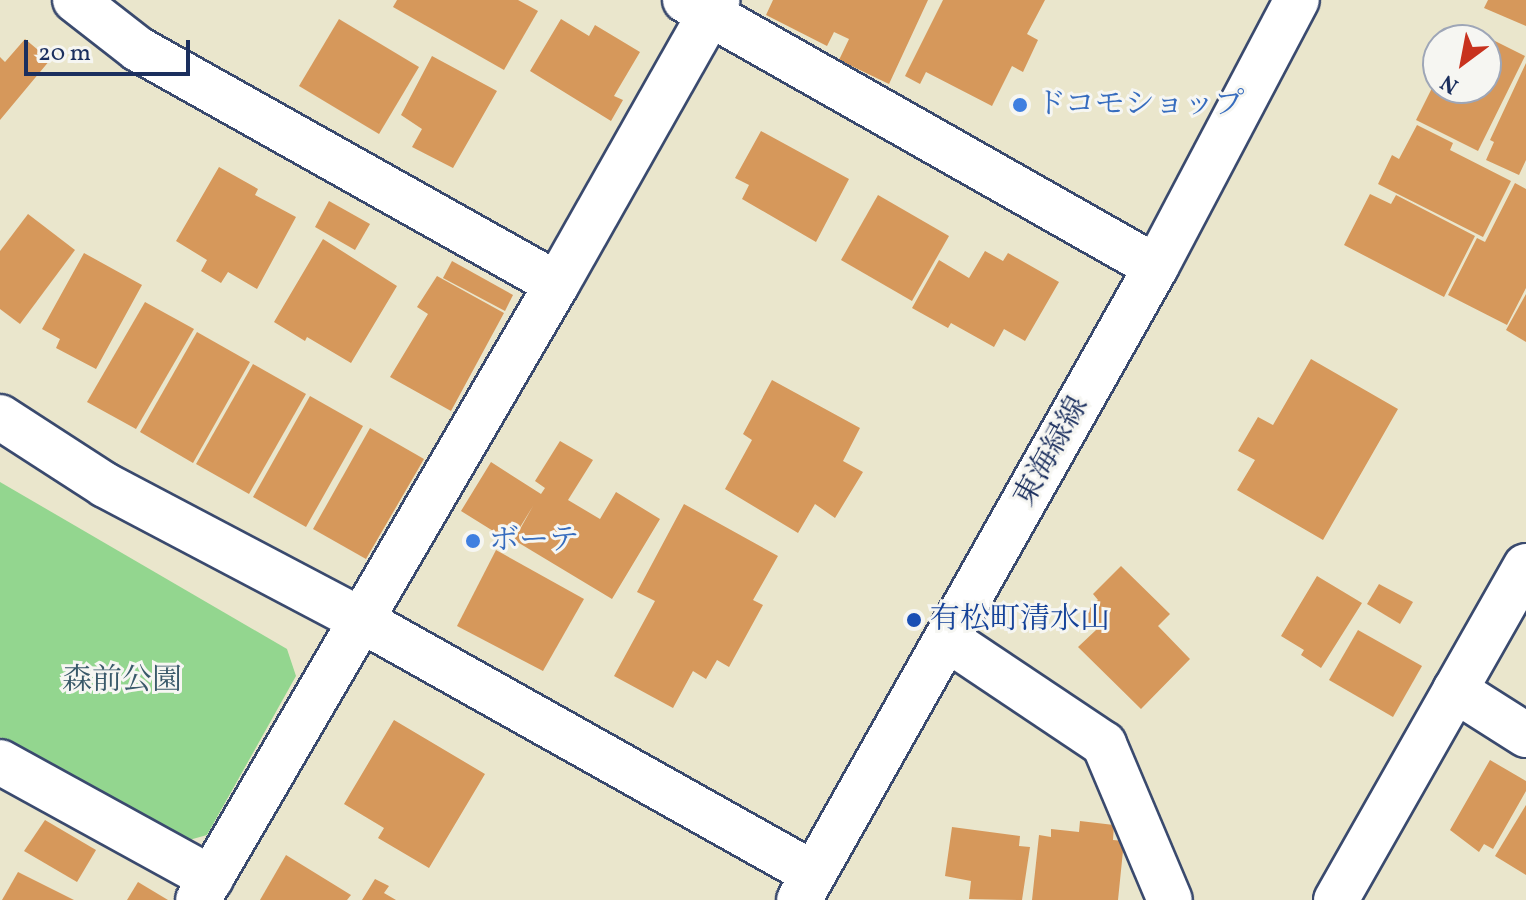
<!DOCTYPE html>
<meta charset="utf-8">
<style>
body{margin:0}
#map{position:relative;width:1526px;height:900px;overflow:hidden;background:#eae6cc;font-family:Vollkorn,"Noto Serif JP",serif}
div>[style]{position:absolute}
[style*='--x']{left:calc(var(--x)*1px);top:calc(var(--y)*1px);width:calc(var(--w)*1px);rotate:calc(var(--a)*1deg)}
.green>*{inset:0;background:#93d68f}
.building>*{inset:0;background:#d6985b}
.roads{filter:drop-shadow(2px 0 #3a4a6e) drop-shadow(-2px 0 #3a4a6e) drop-shadow(0 2px #3a4a6e) drop-shadow(0 -2px #3a4a6e)}
.street>*{height:44px;margin:-22px;padding:0 22px;transform-origin:22px;border-radius:22px;background:#fff}
.secondary>*{height:44px;margin:-22px;padding:0 22px;transform-origin:22px;border-radius:22px;background:#fff}
.dots>*{width:22px;height:22px;translate:-50% -50%;box-sizing:border-box;border:4px solid #f6f6f2;border-radius:50%}
span{translate:-50% -50%;white-space:nowrap;text-align:center;line-height:1.15;-webkit-text-stroke:6px #f6f6f2;paint-order:stroke}
.shop-label{font-size:30px;color:#366cbe}
.left{translate:0 -50%;text-align:left}
.street-label{font-size:30px;color:#1b2f5e}
.transit-label{font-size:30px;color:#164399}
.park-label{font-size:30px;color:#39596a}
.north{position:absolute;left:1422px;top:24px;width:80px;height:80px;box-sizing:border-box;background:#f6f6f2;border:2px solid #9ea6b7;border-radius:50%;rotate:212deg;font-size:22px;font-weight:700;line-height:32px;text-align:center;color:#1b2f5e}
.north::after{content:'';display:block;margin:auto;width:28px;height:36px;background:#c8321e;clip-path:polygon(50% 0,100% 100%,50% 72%,0 100%)}
.scale{position:absolute;left:24px;top:40px;width:166px;height:36px;box-sizing:border-box;border:4px solid #1b2f5e;border-top:0;padding-left:10px;font-size:24px;line-height:28px;white-space:nowrap;color:#1b2f5e;-webkit-text-stroke:6px #f6f6f2;paint-order:stroke}
</style>
<div id="map">
<div class="green">
<div style="clip-path:polygon(0 482px,287px 649px,296px 676px,207px 835px,182px 842px,0 737px)"></div>
</div>
<div class="building">
<div style="clip-path:polygon(397px 0,518px 0,538px 11px,504px 70px,393px 7px)"></div>
<div style="clip-path:polygon(773px 0,928px 0,889px 84px,839px 60px,849px 39px,834px 32px,827px 46px,766px 15px)"></div>
<div style="clip-path:polygon(943px 0,1045px 0,1027px 34px,1038px 40px,1023px 72px,1012px 66px,992px 106px,926px 72px,920px 84px,905px 76px)"></div>
<div style="clip-path:polygon(1488px 0,1526px 0,1526px 26px,1484px 8px)"></div>
<div style="clip-path:polygon(339px 19px,419px 67px,379px 134px,299px 86px)"></div>
<div style="clip-path:polygon(561px 19px,589px 36px,595px 25px,640px 52px,614px 96px,623px 100px,611px 121px,530px 71px)"></div>
<div style="clip-path:polygon(25px 39px,50px 60px,0 120px,0 57px,5px 62px)"></div>
<div style="clip-path:polygon(1495px 41px,1525px 56px,1478px 151px,1416px 120px,1438px 76px,1438px 88px,1486px 88px,1486px 59px)"></div>
<div style="clip-path:polygon(432px 56px,497px 91px,453px 168px,412px 147px,422px 129px,401px 115px)"></div>
<div style="clip-path:polygon(1526px 63px,1526px 160px,1519px 175px,1486px 160px,1494px 142px,1490px 140px)"></div>
<div style="clip-path:polygon(1417px 125px,1453px 143px,1450px 150px,1511px 181px,1483px 237px,1378px 184px,1392px 155px,1399px 159px)"></div>
<div style="clip-path:polygon(761px 131px,849px 179px,816px 242px,742px 199px,749px 185px,735px 178px)"></div>
<div style="clip-path:polygon(219px 167px,258px 189px,255px 195px,296px 217px,257px 289px,228px 272px,221px 283px,201px 271px,207px 260px,176px 241px)"></div>
<div style="clip-path:polygon(1515px 183px,1526px 189px,1526px 288px,1507px 325px,1448px 295px,1477px 238px,1485px 242px)"></div>
<div style="clip-path:polygon(1370px 194px,1391px 204px,1396px 195px,1475px 236px,1444px 297px,1344px 245px)"></div>
<div style="clip-path:polygon(878px 195px,949px 236px,912px 301px,841px 260px)"></div>
<div style="clip-path:polygon(329px 201px,370px 224px,355px 250px,315px 227px)"></div>
<div style="clip-path:polygon(28px 214px,75px 250px,20px 324px,0 309px,0 251px)"></div>
<div style="clip-path:polygon(323px 239px,397px 286px,351px 363px,307px 337px,305px 341px,274px 322px)"></div>
<div style="clip-path:polygon(985px 251px,1003px 261px,1008px 253px,1059px 282px,1025px 341px,1004px 329px,994px 347px,951px 323px,948px 328px,912px 308px,939px 260px,969px 278px)"></div>
<div style="clip-path:polygon(84px 253px,142px 285px,96px 369px,56px 348px,60px 339px,42px 329px)"></div>
<div style="clip-path:polygon(452px 261px,513px 295px,505px 311px,443px 278px)"></div>
<div style="clip-path:polygon(437px 276px,504px 313px,451px 411px,390px 377px,428px 314px,417px 307px)"></div>
<div style="clip-path:polygon(1526px 294px,1526px 342px,1506px 330px)"></div>
<div style="clip-path:polygon(145px 302px,194px 329px,136px 429px,87px 402px)"></div>
<div style="clip-path:polygon(197px 332px,250px 362px,193px 463px,140px 432px)"></div>
<div style="clip-path:polygon(1311px 359px,1398px 409px,1323px 540px,1237px 490px,1255px 460px,1238px 451px,1258px 417px,1273px 425px)"></div>
<div style="clip-path:polygon(253px 364px,306px 394px,249px 494px,196px 464px)"></div>
<div style="clip-path:polygon(772px 380px,860px 428px,843px 461px,863px 472px,835px 518px,815px 504px,798px 533px,725px 489px,752px 440px,743px 434px)"></div>
<div style="clip-path:polygon(310px 396px,363px 426px,306px 527px,253px 497px)"></div>
<div style="clip-path:polygon(370px 428px,424px 459px,366px 559px,313px 529px)"></div>
<div style="clip-path:polygon(560px 441px,593px 460px,568px 500px,600px 519px,616px 492px,660px 519px,612px 599px,514px 540px,533px 506px,511px 542px,461px 511px,491px 462px,541px 494px,545px 488px,535px 481px)"></div>
<div style="clip-path:polygon(684px 504px,778px 556px,753px 600px,763px 605px,729px 667px,717px 660px,706px 679px,693px 671px,673px 708px,614px 676px,655px 601px,637px 592px)"></div>
<div style="clip-path:polygon(496px 550px,584px 599px,543px 671px,457px 626px)"></div>
<div style="clip-path:polygon(1121px 566px,1170px 614px,1158px 626px,1190px 659px,1141px 709px,1078px 647px,1096px 630px,1082px 616px,1098px 600px,1093px 594px)"></div>
<div style="clip-path:polygon(1317px 576px,1362px 603px,1321px 668px,1301px 655px,1304px 650px,1281px 636px)"></div>
<div style="clip-path:polygon(1379px 584px,1413px 602px,1400px 624px,1367px 604px)"></div>
<div style="clip-path:polygon(1358px 630px,1422px 666px,1393px 717px,1329px 680px)"></div>
<div style="clip-path:polygon(394px 720px,485px 774px,429px 868px,378px 838px,384px 828px,344px 804px)"></div>
<div style="clip-path:polygon(1490px 760px,1526px 781px,1526px 791px,1493px 849px,1484px 844px,1479px 852px,1450px 830px)"></div>
<div style="clip-path:polygon(1526px 805px,1526px 875px,1495px 856px)"></div>
<div style="clip-path:polygon(45px 820px,96px 850px,77px 882px,24px 851px)"></div>
<div style="clip-path:polygon(1080px 821px,1114px 825px,1113px 840px,1124px 841px,1118px 900px,1032px 900px,1039px 835px,1051px 837px,1051px 829px,1079px 832px)"></div>
<div style="clip-path:polygon(952px 827px,1020px 836px,1019px 846px,1030px 847px,1022px 900px,969px 899px,971px 881px,945px 876px)"></div>
<div style="clip-path:polygon(286px 855px,351px 895px,347px 900px,260px 900px)"></div>
<div style="clip-path:polygon(18px 872px,74px 900px,2px 900px)"></div>
<div style="clip-path:polygon(375px 879px,389px 886px,384px 893px,396px 900px,362px 900px)"></div>
<div style="clip-path:polygon(138px 882px,168px 900px,127px 900px)"></div>
</div>
<div class="roads">
<div class="street">
<div style="--x:75;--y:0;--w:80;--a:37.9"></div>
<div style="--x:138;--y:49;--w:480;--a:29.3"></div>
<div style="--x:685;--y:0;--w:541;--a:29.55"></div>
<div style="--x:947;--y:639;--w:189;--a:33.8"></div>
<div style="--x:1104;--y:744;--w:169;--a:67.1"></div>
<div style="--x:1455;--y:690;--w:84;--a:32.4"></div>
<div style="--x:0;--y:762;--w:241;--a:28.8"></div>
<div style="--x:198;--y:900;--w:713;--a:-59.77"></div>
<div style="--x:557;--y:284;--w:326;--a:-60.5"></div>
<div style="--x:1336;--y:900;--w:384;--a:-60.4"></div>
</div>
<div class="secondary">
<div style="--x:0;--y:417;--w:125;--a:32.9"></div>
<div style="--x:105;--y:485;--w:289;--a:27.8"></div>
<div style="--x:361;--y:620;--w:519;--a:29.28"></div>
<div style="--x:799;--y:900;--w:727;--a:-60.58"></div>
<div style="--x:1156;--y:267;--w:302;--a:-62.2"></div>
</div>
</div>
<div class="dots">
<div style="left:1020px;top:105px;background:#3f7fe0"></div>
<div style="left:473px;top:541px;background:#3f7fe0"></div>
<div style="left:914px;top:620px;background:#1a4fb4"></div>
</div>
<div class="shop-label">
<span class="left" style="left:1036px;top:105px">ドコモショップ</span>
<span class="left" style="left:489px;top:541px">ボーテ</span>
</div>
<div class="street-label">
<span style="left:1052px;top:452px;rotate:-61deg">東海緑線</span>
</div>
<div class="transit-label">
<span class="left" style="left:930px;top:620px">有松町清水山</span>
</div>
<div class="park-label">
<span style="left:122px;top:681px">森前公園</span>
</div>
<div class="north">N</div>
<div class="scale">20 m</div>
</div>
